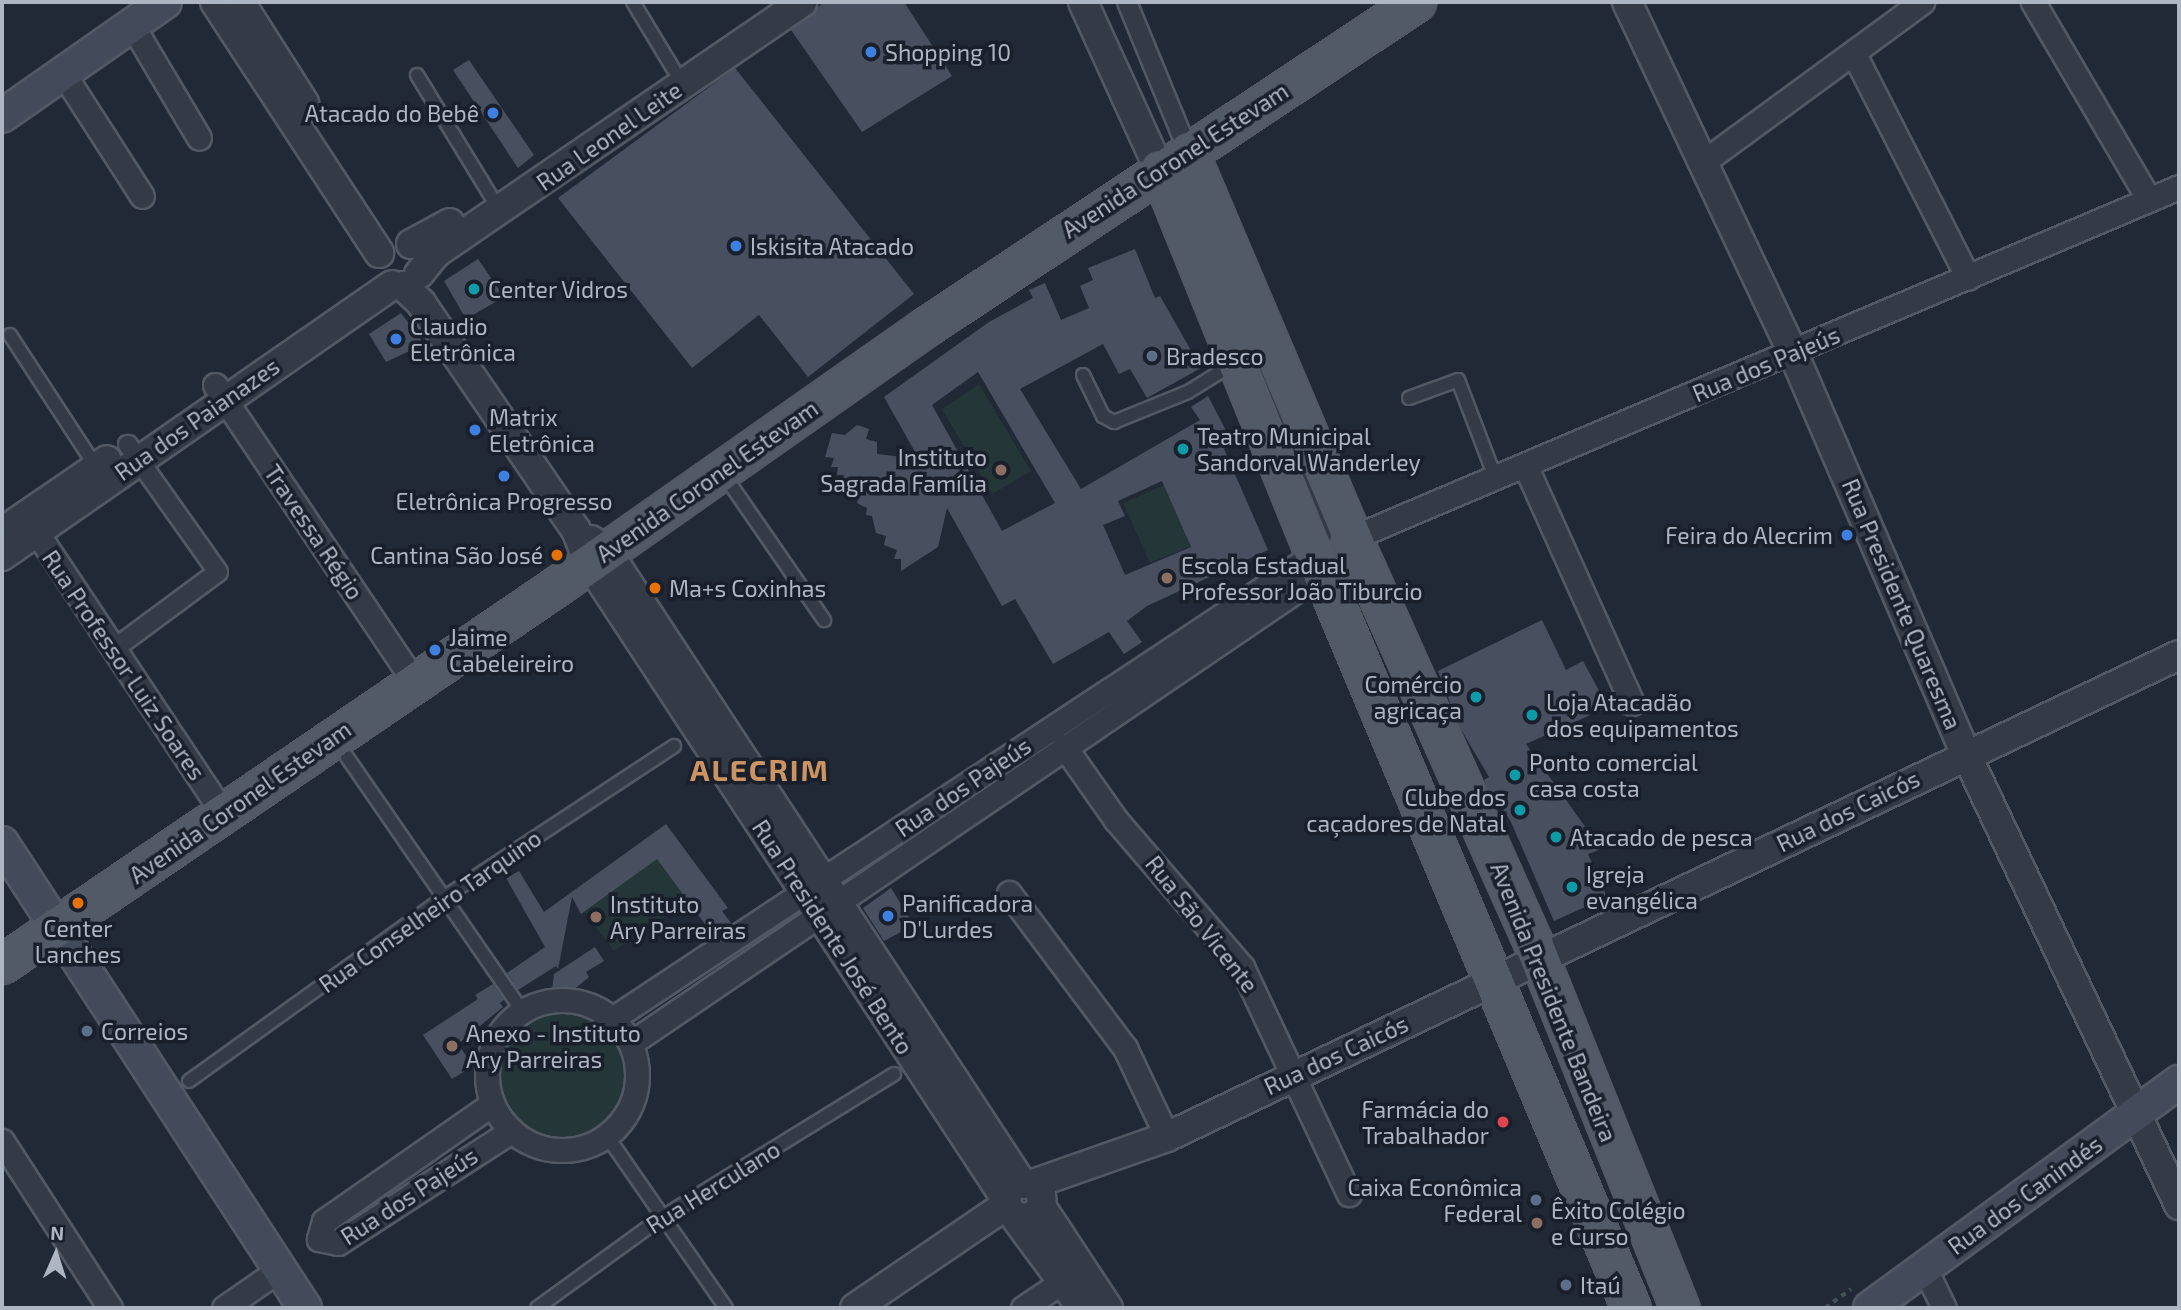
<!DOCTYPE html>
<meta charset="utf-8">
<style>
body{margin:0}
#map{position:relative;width:2181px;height:1310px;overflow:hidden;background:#222936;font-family:"Exo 2",sans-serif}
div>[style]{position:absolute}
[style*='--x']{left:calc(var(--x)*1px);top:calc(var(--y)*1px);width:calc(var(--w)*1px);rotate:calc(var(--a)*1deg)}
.green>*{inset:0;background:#243638}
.round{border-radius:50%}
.building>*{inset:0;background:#485060}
.path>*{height:3.5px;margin-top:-1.75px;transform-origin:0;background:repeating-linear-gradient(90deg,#415154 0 5px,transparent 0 10px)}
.roads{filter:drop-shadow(2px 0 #525964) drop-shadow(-2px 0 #525964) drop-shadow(0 2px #525964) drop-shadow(0 -2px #525964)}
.service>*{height:12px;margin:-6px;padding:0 6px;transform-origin:6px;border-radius:6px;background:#353b46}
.pedestrian>*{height:18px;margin:-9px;padding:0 9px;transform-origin:9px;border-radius:9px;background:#353b46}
.minor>*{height:23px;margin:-11.5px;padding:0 11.5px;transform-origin:11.5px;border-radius:11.5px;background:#353b46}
.minor>.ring{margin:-11.5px;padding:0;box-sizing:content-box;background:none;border:23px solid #353b46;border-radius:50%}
.tertiary>*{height:28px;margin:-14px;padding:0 14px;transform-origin:14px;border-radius:14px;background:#353b46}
.secondary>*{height:32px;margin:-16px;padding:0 16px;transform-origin:16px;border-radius:16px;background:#434a59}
.primary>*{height:37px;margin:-18.5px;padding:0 18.5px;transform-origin:18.5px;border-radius:18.5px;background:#535a67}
.dots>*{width:19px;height:19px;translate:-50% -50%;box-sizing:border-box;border:4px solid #1a202b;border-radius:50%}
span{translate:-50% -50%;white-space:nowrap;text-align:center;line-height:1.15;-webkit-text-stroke:7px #1a202b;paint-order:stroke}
.poi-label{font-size:23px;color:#afb6c3}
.left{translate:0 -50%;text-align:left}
.right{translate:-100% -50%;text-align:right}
.street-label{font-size:23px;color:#afb6c3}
.district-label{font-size:30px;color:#cb9462;font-weight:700;letter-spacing:2px}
.frame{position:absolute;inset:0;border:4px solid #afb6c3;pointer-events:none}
.north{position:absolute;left:21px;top:1219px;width:70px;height:70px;-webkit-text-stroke:5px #1a202b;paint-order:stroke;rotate:3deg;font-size:19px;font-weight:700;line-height:28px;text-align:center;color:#afb6c3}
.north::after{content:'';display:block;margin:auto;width:24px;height:32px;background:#afb6c3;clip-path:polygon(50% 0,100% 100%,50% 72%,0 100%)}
</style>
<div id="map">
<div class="green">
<div style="clip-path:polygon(979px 384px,1031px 471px,992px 494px,942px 409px)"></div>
<div style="clip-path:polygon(1164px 485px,1190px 546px,1150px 563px,1123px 503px)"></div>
<div style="clip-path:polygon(657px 859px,688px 901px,614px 951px,584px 912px)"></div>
<div class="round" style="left:492px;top:1006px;width:142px;height:142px"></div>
</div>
<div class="building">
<div style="clip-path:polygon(824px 2px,904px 2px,952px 76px,862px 132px,791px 30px)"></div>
<div style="clip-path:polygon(469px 60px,534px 155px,518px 168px,453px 70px)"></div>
<div style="clip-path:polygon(735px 68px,914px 294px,808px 377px,759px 315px,692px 368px,558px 198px)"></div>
<div style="clip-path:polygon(evenodd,1135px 249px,1155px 298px,1160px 296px,1201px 368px,1147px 398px,1130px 369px,1119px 374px,1103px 344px,1020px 389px,1081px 489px,1200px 420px,1191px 407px,1208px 396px,1233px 444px,1224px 449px,1268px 550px,1147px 606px,1127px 621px,1142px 642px,1124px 654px,1109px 632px,1053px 664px,1015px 599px,1002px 606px,947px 508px,938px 547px,901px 571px,901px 559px,894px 559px,897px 550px,884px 545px,886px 536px,876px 533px,872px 516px,866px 515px,867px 508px,857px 503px,859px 497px,848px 490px,850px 482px,842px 482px,844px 475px,837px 475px,838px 467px,831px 467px,834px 458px,825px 457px,832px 433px,845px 435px,857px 425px,869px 429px,866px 439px,877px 442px,877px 454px,919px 459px,884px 397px,989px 322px,1033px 298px,1029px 290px,1045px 283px,1061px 320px,1089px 308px,1080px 286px,1093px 280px,1088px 268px,1135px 249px,978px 372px,1055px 503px,1002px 531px,932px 405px,978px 372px,1135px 249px,1162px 481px,1191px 547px,1125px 575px,1103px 525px,1125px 516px,1118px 501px,1162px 481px)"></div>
<div style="clip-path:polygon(478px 259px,504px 297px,466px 319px,444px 281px)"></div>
<div style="clip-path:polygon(401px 313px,424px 344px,386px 362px,369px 334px)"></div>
<div style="clip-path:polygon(1542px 620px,1566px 670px,1583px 661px,1608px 707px,1526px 744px,1601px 849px,1588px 854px,1607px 897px,1554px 921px,1511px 822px,1494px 794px,1490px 795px,1484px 780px,1489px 777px,1459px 726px,1438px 671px)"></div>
<div style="clip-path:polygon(666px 824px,728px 908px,722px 911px,731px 923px,713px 935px,657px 859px,581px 914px,572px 897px,558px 969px,556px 966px,518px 990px,507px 973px,545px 947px,506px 878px,519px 871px,544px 912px)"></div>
<div style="clip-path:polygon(891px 888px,914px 925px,884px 941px,863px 908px)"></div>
<div style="clip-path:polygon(595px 947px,604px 961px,586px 972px,589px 977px,571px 992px,552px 990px,554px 974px)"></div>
<div style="clip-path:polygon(493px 984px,504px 1000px,500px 1003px,503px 1007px,458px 1044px,473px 1066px,452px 1079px,423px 1035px,478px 999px,475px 995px)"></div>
</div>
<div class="path">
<div style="--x:1825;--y:1308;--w:32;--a:-36"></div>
</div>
<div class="roads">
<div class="service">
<div style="--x:633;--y:2;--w:79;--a:58.9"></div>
<div style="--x:417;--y:75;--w:142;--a:58.6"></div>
<div style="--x:10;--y:335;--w:158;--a:56.9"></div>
<div style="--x:1251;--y:369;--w:16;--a:35"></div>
<div style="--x:1264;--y:378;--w:27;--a:66"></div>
<div style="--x:1275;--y:403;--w:142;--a:69.4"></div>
<div style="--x:1083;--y:375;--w:46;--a:64"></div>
<div style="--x:1103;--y:416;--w:13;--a:29"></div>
<div style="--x:1114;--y:422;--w:80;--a:-22.1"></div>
<div style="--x:1188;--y:392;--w:53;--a:-31.9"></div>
<div style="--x:1409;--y:398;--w:52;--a:-20.2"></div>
<div style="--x:1458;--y:380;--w:104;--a:69.1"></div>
<div style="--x:722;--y:472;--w:180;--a:55.4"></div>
<div style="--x:347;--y:757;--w:308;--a:55.4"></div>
<div style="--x:189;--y:1081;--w:312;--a:-35.7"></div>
<div style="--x:442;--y:899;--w:278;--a:-33.4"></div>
<div style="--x:607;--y:1136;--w:209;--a:55.3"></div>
<div style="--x:537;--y:1308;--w:153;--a:-36"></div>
<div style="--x:661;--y:1218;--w:274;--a:-31.7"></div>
</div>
<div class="pedestrian">
<div style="--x:1127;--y:2;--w:161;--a:67.7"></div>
<div style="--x:114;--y:649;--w:129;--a:-36.5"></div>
<div style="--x:218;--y:572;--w:156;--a:-125.3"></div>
</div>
<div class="minor">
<div style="--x:2033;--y:2;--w:229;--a:59.6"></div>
<div style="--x:132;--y:25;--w:131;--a:59.3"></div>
<div style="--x:1854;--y:54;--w:251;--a:63"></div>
<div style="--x:63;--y:73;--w:146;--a:57.3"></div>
<div style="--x:1702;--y:163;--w:273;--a:-36.2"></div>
<div style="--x:215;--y:385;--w:355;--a:56.1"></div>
<div style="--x:1525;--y:465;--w:261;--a:65.8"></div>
<div style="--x:27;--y:518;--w:356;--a:56.4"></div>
<div style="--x:1352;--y:538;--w:898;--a:-23"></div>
<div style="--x:1064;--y:746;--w:90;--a:54.9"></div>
<div style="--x:1116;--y:820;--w:194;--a:49.4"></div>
<div style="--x:1242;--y:967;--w:251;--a:64.8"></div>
<div style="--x:1009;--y:893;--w:194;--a:53.2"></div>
<div style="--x:1125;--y:1048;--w:98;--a:64.7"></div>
<div class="ring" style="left:487px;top:1000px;width:127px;height:127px"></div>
<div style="--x:612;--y:1019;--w:843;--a:-33.48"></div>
<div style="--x:631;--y:1043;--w:836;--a:-34.22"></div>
<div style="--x:492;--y:1104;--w:205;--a:145.1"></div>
<div style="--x:324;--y:1221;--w:19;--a:106"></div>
<div style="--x:319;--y:1239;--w:19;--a:12"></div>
<div style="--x:338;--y:1243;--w:206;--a:-32.9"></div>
<div style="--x:2;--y:1141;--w:199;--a:57.1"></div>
<div style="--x:1925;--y:1269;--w:43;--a:64"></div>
<div style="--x:224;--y:1308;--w:68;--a:-34.9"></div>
<div style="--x:1023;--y:1308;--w:48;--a:-34"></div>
</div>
<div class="tertiary">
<div style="--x:215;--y:2;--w:300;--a:56.8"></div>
<div style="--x:240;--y:2;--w:120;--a:57.6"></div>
<div style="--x:1083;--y:2;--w:183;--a:65.5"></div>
<div style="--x:1627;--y:2;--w:388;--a:64.7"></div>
<div style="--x:1793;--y:353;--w:437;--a:66.7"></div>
<div style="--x:1966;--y:754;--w:499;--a:64.7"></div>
<div style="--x:411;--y:244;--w:44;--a:-28.3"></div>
<div style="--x:419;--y:274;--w:27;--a:-51"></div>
<div style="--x:436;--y:253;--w:444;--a:-34.4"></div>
<div style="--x:403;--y:286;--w:25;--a:43"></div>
<div style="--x:421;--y:303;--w:275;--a:55.7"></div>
<div style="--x:576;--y:530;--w:35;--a:68"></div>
<div style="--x:589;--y:563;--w:761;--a:56.75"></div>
<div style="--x:2;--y:532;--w:127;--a:-34.4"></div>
<div style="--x:591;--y:540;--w:18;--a:34"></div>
<div style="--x:606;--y:550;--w:756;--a:56.71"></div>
<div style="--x:2;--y:556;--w:475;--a:-34.8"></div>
<div style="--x:1033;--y:1184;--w:142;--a:-19.3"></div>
<div style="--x:1167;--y:1137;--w:1121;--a:-25.47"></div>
<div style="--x:1042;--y:1208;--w:120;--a:56.6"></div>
<div style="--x:1018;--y:1218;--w:14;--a:-4"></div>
<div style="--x:1032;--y:1217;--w:13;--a:-42"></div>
<div style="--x:1042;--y:1208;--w:15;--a:-94"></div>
<div style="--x:1041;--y:1193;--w:12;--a:-132"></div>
<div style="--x:1033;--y:1184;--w:18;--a:180"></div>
<div style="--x:1015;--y:1184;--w:12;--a:132"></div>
<div style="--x:1007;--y:1193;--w:12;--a:95"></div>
<div style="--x:1006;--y:1205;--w:128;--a:53.6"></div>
<div style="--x:855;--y:1308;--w:183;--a:-34.3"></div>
</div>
<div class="secondary">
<div style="--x:2;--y:116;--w:199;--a:-35"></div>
<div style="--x:2;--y:843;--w:555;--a:56.91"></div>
<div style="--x:1870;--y:1308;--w:383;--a:-36.2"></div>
</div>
<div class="primary">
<div style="--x:1188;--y:151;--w:420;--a:67"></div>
<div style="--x:1352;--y:538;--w:444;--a:65.9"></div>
<div style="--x:1533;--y:943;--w:393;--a:68.1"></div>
<div style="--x:1159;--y:169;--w:436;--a:68"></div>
<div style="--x:1322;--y:573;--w:797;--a:67.2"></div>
<div style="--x:2;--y:964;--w:680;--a:-34.27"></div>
<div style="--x:564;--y:581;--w:444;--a:-35.1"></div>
<div style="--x:927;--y:326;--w:587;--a:-33.53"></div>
</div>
</div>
<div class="dots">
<div style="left:871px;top:52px;background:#3f7fe0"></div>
<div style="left:493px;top:113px;background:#3f7fe0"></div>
<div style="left:736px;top:246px;background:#3f7fe0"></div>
<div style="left:474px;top:289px;background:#0f9aa8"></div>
<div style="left:396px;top:339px;background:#3f7fe0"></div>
<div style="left:1152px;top:356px;background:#5c6f8a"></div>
<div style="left:475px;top:430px;background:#3f7fe0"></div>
<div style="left:1183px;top:449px;background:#0f9aa8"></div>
<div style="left:1001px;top:470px;background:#8d6e63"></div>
<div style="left:504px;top:476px;background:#3f7fe0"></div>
<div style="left:1847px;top:535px;background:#3f7fe0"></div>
<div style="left:557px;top:555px;background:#e8710a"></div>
<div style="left:1167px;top:578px;background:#8d6e63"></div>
<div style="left:655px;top:588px;background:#e8710a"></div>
<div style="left:435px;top:650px;background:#3f7fe0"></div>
<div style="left:1476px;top:697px;background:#0f9aa8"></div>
<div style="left:1532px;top:715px;background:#0f9aa8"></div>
<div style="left:1515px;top:775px;background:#0f9aa8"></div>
<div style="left:1520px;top:810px;background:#0f9aa8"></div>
<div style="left:1556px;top:837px;background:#0f9aa8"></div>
<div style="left:1572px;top:887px;background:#0f9aa8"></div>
<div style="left:78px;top:903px;background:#e8710a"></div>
<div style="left:888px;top:916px;background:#3f7fe0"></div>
<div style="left:596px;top:917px;background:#8d6e63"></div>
<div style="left:87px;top:1031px;background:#5c6f8a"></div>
<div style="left:452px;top:1046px;background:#8d6e63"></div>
<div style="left:1503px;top:1122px;background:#e0444e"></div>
<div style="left:1536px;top:1200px;background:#5c6f8a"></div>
<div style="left:1537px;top:1223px;background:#8d6e63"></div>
<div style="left:1566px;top:1285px;background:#5c6f8a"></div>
</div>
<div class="poi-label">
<span class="left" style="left:885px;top:52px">Shopping 10</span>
<span class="right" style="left:479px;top:113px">Atacado do Bebê</span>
<span class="left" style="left:750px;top:246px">Iskisita Atacado</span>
<span class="left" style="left:488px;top:289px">Center Vidros</span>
<span class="left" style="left:410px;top:339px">Claudio<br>Eletrônica</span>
<span class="left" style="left:1166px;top:356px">Bradesco</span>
<span class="left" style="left:489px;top:430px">Matrix<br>Eletrônica</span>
<span class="left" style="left:1197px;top:449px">Teatro Municipal<br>Sandorval Wanderley</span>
<span class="right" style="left:987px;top:470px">Instituto<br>Sagrada Família</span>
<span style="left:504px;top:501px">Eletrônica Progresso</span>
<span class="right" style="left:1833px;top:535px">Feira do Alecrim</span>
<span class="right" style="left:543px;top:555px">Cantina São José</span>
<span class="left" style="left:1181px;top:578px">Escola Estadual<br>Professor João Tiburcio</span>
<span class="left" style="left:669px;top:588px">Ma+s Coxinhas</span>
<span class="left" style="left:449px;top:650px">Jaime<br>Cabeleireiro</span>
<span class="right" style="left:1462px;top:697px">Comércio<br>agricaça</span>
<span class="left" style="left:1546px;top:715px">Loja Atacadão<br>dos equipamentos</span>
<span class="left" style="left:1529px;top:775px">Ponto comercial<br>casa costa</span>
<span class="right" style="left:1506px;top:810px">Clube dos<br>caçadores de Natal</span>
<span class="left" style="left:1570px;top:837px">Atacado de pesca</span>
<span class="left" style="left:1586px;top:887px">Igreja<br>evangélica</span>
<span class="left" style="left:902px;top:916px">Panificadora<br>D'Lurdes</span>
<span class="left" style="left:610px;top:917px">Instituto<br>Ary Parreiras</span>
<span style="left:78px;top:941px">Center<br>Lanches</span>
<span class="left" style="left:101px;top:1031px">Correios</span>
<span class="left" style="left:466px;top:1046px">Anexo - Instituto<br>Ary Parreiras</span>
<span class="right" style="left:1489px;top:1122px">Farmácia do<br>Trabalhador</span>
<span class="right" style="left:1522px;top:1200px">Caixa Econômica<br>Federal</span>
<span class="left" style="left:1551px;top:1223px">Êxito Colégio<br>e Curso</span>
<span class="left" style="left:1580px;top:1285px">Itaú</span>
</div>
<div class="street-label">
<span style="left:609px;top:136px;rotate:-35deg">Rua Leonel Leite</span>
<span style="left:1175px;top:160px;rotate:-33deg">Avenida Coronel Estevam</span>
<span style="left:1766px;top:364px;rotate:-23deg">Rua dos Pajeús</span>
<span style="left:197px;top:419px;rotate:-35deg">Rua dos Paianazes</span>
<span style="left:707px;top:481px;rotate:-35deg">Avenida Coronel Estevam</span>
<span style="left:314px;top:532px;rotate:56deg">Travessa Régio</span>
<span style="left:1902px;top:604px;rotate:67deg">Rua Presidente Quaresma</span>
<span style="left:124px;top:665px;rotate:56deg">Rua Professor Luiz Soares</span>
<span style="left:963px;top:787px;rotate:-34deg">Rua dos Pajeús</span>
<span style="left:240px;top:802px;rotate:-35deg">Avenida Coronel Estevam</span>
<span style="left:1848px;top:811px;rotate:-26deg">Rua dos Caicós</span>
<span style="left:430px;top:911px;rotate:-35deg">Rua Conselheiro Tarquino</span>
<span style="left:1202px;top:924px;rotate:52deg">Rua São Vicente</span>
<span style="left:833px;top:937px;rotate:57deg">Rua Presidente José Bento</span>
<span style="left:1554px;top:1002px;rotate:68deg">Avenida Presidente Bandeira</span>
<span style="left:1336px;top:1055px;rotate:-25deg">Rua dos Caicós</span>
<span style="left:713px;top:1187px;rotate:-32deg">Rua Herculano</span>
<span style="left:2025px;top:1195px;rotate:-36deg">Rua dos Canindés</span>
<span style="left:409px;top:1196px;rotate:-33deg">Rua dos Pajeús</span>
</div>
<div class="district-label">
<span style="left:760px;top:769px">ALECRIM</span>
</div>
<div class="frame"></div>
<div class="north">N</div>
</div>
